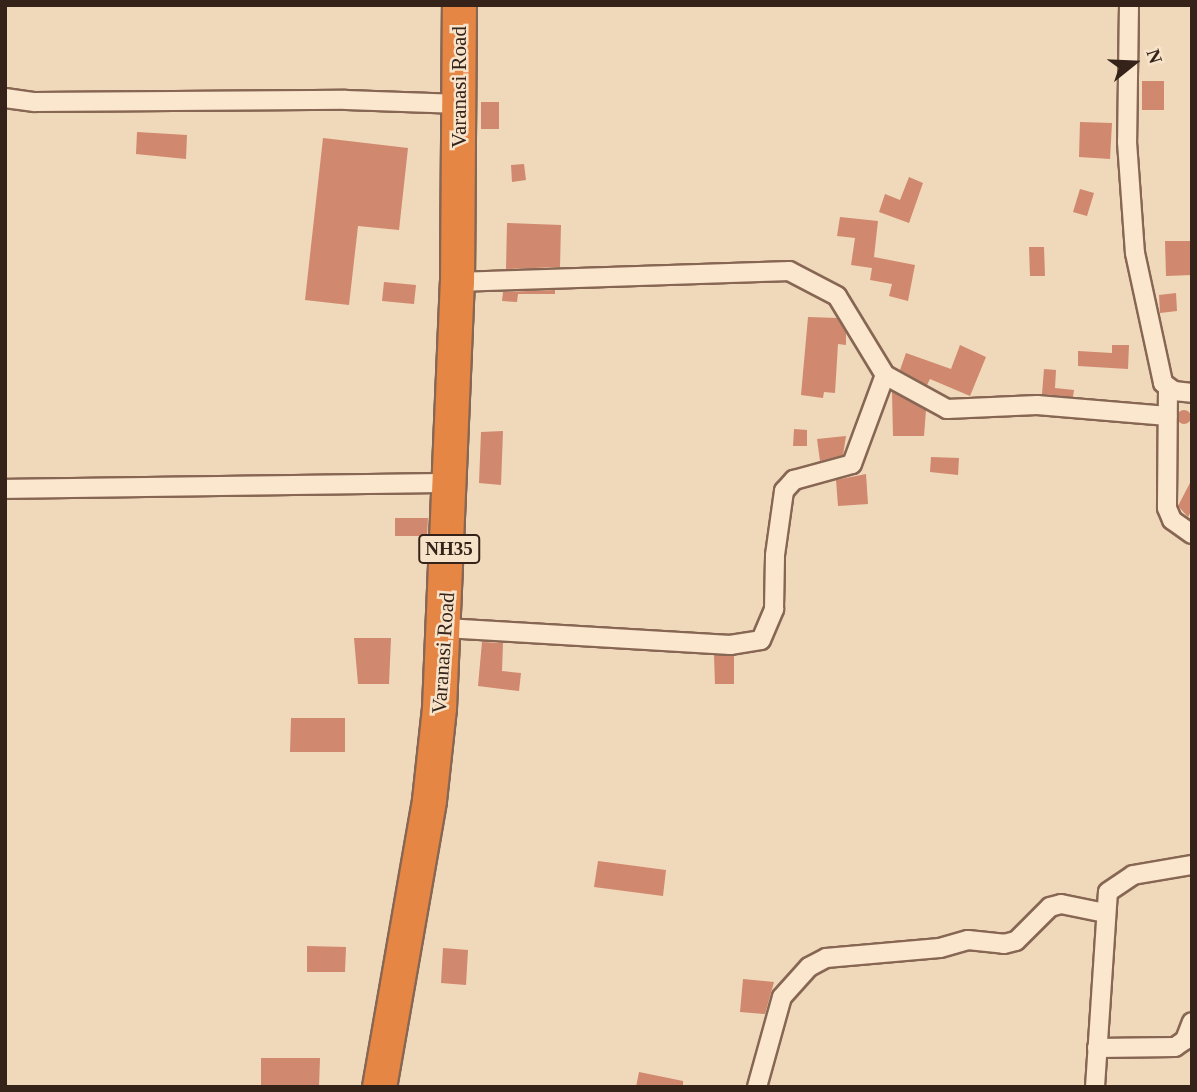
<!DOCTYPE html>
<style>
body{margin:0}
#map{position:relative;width:1197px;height:1092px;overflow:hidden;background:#f0d8ba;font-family:"Times New Roman",serif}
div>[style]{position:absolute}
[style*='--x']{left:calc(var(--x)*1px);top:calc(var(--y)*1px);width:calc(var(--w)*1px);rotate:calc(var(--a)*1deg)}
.building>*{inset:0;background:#d0886e}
.round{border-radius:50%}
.roads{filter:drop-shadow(2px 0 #876754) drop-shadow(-2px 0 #876754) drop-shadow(0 2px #876754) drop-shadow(0 -2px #876754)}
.street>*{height:18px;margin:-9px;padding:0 9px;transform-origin:9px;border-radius:9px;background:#fbe6ce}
.highway>*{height:33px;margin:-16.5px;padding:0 16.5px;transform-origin:16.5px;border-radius:16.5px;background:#e68644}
span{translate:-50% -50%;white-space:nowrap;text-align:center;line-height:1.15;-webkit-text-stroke:5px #f7e3ca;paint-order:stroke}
.shield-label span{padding:2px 5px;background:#f7e3ca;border:2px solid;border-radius:5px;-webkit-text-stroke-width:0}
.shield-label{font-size:19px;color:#35231a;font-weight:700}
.street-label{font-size:21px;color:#35231a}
.frame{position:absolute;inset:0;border:7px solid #35231a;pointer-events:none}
.north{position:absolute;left:1099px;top:28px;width:70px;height:70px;-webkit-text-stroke:5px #f7e3ca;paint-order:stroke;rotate:72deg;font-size:19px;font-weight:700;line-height:28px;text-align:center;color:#35231a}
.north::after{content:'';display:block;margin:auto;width:24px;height:32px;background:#35231a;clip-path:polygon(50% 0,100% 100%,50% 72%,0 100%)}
</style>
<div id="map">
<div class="building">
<div style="clip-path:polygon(1142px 81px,1164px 81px,1164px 110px,1142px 110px)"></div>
<div style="clip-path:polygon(481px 102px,499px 102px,499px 129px,481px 129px)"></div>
<div style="clip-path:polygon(1080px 122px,1112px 123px,1110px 159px,1079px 157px)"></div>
<div style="clip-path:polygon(137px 132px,187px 135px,186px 159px,136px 154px)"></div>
<div style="clip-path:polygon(323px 138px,408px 148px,399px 230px,358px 226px,349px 305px,305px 300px)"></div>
<div style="clip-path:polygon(524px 164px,526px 180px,512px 182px,511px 165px)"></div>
<div style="clip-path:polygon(909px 177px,923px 183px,909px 223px,879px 212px,885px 194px,900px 200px)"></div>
<div style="clip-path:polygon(1080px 189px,1094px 193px,1087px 216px,1073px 212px)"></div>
<div style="clip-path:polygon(840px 217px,878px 221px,874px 257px,915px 265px,908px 301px,889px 296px,892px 284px,870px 280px,872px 268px,851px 265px,855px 238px,837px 236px)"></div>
<div style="clip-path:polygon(507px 223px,561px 225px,560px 267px,506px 269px)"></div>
<div style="clip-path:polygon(1165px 241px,1192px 241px,1192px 275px,1166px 276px)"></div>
<div style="clip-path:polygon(1029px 247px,1044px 247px,1045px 276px,1030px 276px)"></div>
<div style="clip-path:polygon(384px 282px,416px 285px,414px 304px,382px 301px)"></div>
<div style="clip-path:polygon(555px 290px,555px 294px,518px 294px,517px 302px,502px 301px,503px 292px)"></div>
<div style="clip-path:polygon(1176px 293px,1177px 311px,1160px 313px,1159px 295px)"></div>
<div style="clip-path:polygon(808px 317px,837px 318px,846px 333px,846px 345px,838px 344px,835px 393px,824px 392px,823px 398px,801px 395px)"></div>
<div style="clip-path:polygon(960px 345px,986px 357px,970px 396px,930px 379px,927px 385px,900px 370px,906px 353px,951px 369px)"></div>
<div style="clip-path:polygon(1112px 345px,1129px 345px,1128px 369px,1078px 366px,1078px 351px,1112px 353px)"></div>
<div style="clip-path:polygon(1044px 369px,1056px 370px,1055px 388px,1074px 390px,1073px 397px,1042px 394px)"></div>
<div style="clip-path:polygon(892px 392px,926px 410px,924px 436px,893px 436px)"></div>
<div class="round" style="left:1177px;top:410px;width:14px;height:14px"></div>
<div style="clip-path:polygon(794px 429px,807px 430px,807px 446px,793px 446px)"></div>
<div style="clip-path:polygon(503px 431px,501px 485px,479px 483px,481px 432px)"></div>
<div style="clip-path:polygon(846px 436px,843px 455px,820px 461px,817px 439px)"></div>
<div style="clip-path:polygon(931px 457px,959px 458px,958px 475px,930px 472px)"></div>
<div style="clip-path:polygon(866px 474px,868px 504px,838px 506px,836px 480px)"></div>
<div style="clip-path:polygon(1192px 479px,1192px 510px,1188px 517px,1178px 506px)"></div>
<div style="clip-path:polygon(395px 518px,428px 518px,427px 536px,395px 536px)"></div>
<div style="clip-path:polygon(354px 638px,391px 638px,389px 684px,358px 684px)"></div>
<div style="clip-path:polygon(482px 642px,503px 643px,502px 671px,521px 673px,519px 691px,478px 686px)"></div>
<div style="clip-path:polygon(714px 655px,734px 656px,734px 684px,715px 684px)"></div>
<div style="clip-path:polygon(291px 718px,345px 718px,345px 752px,290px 752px)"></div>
<div style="clip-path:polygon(598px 861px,666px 870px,663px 896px,594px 887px)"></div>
<div style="clip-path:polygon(307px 946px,346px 947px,345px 972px,307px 972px)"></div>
<div style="clip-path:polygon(443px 948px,468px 950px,466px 985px,441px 983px)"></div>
<div style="clip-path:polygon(743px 979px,774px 982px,765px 1014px,740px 1012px)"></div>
<div style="clip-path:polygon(261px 1058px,320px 1058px,319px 1087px,261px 1087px)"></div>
<div style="clip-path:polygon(639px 1072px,683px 1081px,683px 1087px,636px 1087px)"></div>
</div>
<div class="roads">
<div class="street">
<div style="--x:1129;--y:5;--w:137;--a:90.8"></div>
<div style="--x:1127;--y:142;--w:111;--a:85.9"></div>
<div style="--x:1135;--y:253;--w:133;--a:77.8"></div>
<div style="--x:1163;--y:383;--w:14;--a:36"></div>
<div style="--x:1174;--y:391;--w:18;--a:6"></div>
<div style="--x:5;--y:98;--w:30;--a:8"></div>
<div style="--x:35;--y:102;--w:311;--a:-0.4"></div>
<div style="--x:346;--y:100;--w:114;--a:2"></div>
<div style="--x:885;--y:375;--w:71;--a:28.7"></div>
<div style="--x:947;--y:409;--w:90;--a:-2.5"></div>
<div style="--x:1037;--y:405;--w:131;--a:4.8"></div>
<div style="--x:1168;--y:388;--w:120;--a:90.5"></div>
<div style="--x:1167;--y:508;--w:13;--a:67"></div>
<div style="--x:1172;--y:520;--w:24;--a:35"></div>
<div style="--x:5;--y:489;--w:446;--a:-0.8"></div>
<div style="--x:445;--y:628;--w:286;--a:3.4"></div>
<div style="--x:730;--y:645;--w:31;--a:-9"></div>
<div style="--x:761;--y:640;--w:34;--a:-67"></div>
<div style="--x:774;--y:609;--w:54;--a:-88.9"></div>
<div style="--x:775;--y:555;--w:65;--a:-82"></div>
<div style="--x:784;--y:491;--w:15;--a:-48"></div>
<div style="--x:794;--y:480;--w:60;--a:-15.4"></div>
<div style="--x:852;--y:464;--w:95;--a:-69.7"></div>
<div style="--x:885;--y:375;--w:92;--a:-121.3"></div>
<div style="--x:837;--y:296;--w:54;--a:-152.5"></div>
<div style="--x:789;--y:271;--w:332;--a:178.1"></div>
<div style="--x:1097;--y:1048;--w:78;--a:-0.7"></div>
<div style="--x:1175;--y:1047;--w:12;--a:-35"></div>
<div style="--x:1185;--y:1040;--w:19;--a:-69"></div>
<div style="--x:757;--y:1087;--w:93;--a:-74.5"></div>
<div style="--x:782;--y:997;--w:40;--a:-48"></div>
<div style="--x:809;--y:967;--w:19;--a:-28"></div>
<div style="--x:826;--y:958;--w:114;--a:-5"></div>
<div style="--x:940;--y:948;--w:29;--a:-16"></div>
<div style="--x:968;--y:940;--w:36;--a:6"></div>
<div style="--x:1004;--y:944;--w:12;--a:-14"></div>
<div style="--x:1016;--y:941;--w:48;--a:-45"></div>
<div style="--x:1050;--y:907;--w:11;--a:-15"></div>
<div style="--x:1061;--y:904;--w:45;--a:11.6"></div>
<div style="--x:1095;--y:1087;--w:195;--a:-86.2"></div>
<div style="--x:1108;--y:892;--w:30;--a:-34"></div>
<div style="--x:1133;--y:875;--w:60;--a:-9.6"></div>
</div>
<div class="highway">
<div style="--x:379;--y:1087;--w:291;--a:-80.1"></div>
<div style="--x:429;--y:800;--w:93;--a:-83.8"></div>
<div style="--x:439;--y:708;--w:426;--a:-87.6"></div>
<div style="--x:457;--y:282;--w:277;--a:-89.6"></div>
</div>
</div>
<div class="shield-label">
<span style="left:449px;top:549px">NH35</span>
</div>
<div class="street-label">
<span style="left:459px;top:87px;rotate:-90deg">Varanasi Road</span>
<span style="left:443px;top:653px;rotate:-86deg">Varanasi Road</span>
</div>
<div class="frame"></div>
<div class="north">N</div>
</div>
